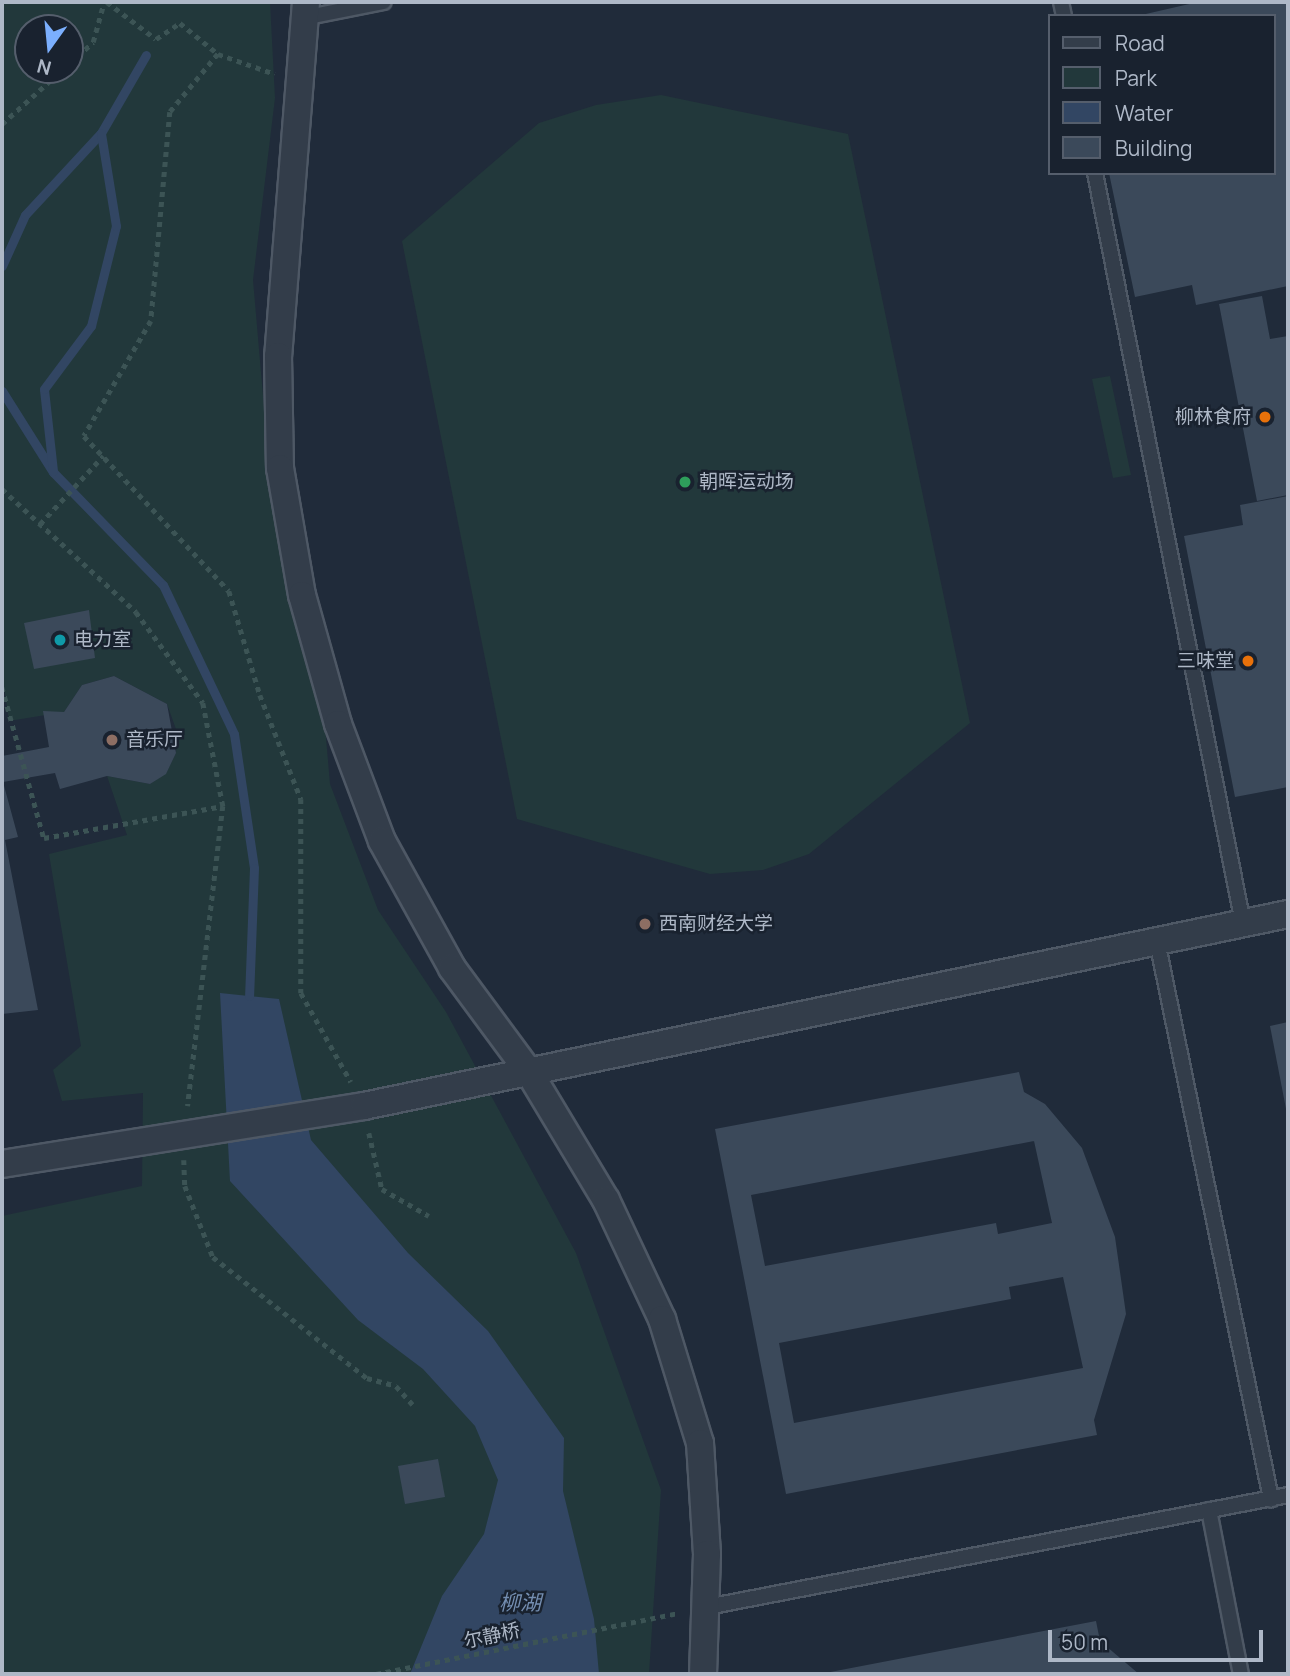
<!DOCTYPE html>
<meta charset="utf-8">
<style>
body{margin:0}
#map{position:relative;width:1290px;height:1676px;overflow:hidden;background:#202b3a;font-family:Manrope,"Noto Sans SC",sans-serif}
div>[style]{position:absolute}
[style*='--x']{left:calc(var(--x)*1px);top:calc(var(--y)*1px);width:calc(var(--w)*1px);rotate:calc(var(--a)*1deg)}
.green>*{inset:0;background:#22383b}
.water>*{inset:0;background:#324663}
.stream>*{height:9px;margin:-4.5px;padding:0 4.5px;transform-origin:4.5px;border-radius:4.5px;background:#324663}
.building>*{inset:0;background:#3b495a}
.path>*{height:4.5px;margin-top:-2.25px;transform-origin:0;background:repeating-linear-gradient(90deg,#3c5455 0 5px,transparent 0 10px)}
.roads{filter:drop-shadow(2px 0 #4e5865) drop-shadow(-2px 0 #4e5865) drop-shadow(0 2px #4e5865) drop-shadow(0 -2px #4e5865)}
.lane>*{height:14px;margin:-7px;padding:0 7px;transform-origin:7px;border-radius:7px;background:#333d4a}
.street>*{height:26px;margin:-13px;padding:0 13px;transform-origin:13px;border-radius:13px;background:#333d4a}
.dots>*{width:19px;height:19px;translate:-50% -50%;box-sizing:border-box;border:4px solid #19222f;border-radius:50%}
span{translate:-50% -50%;white-space:nowrap;text-align:center;line-height:1.15;-webkit-text-stroke:5px #19222f;paint-order:stroke}
.poi-label{font-size:19px;color:#aeb8c7}
.right{translate:-100% -50%;text-align:right}
.left{translate:0 -50%;text-align:left}
.street-label{font-size:19px;color:#aeb8c7}
.water-label{font-size:21px;color:#748eb1;font-style:italic}
.frame{position:absolute;inset:0;border:4px solid #aeb8c7;pointer-events:none}
.legend{position:absolute;left:1048px;top:14px;width:228px;height:161px;box-sizing:border-box;background:#19222f;border:2px solid #555e6c;margin:0;padding:9px 12px;list-style:none;font-size:21px;color:#aeb8c7}
.legend li{display:flex;align-items:center;gap:14px;height:35px}
.legend b{width:35px;border:2px solid #555e6c}
.north{position:absolute;left:14px;top:14px;width:70px;height:70px;box-sizing:border-box;background:#19222f;border:2px solid #555e6c;border-radius:50%;rotate:195deg;font-size:19px;font-weight:700;line-height:28px;text-align:center;color:#aeb8c7}
.north::after{content:'';display:block;margin:auto;width:24px;height:32px;background:#7baffe;clip-path:polygon(50% 0,100% 100%,50% 72%,0 100%)}
.scale{position:absolute;left:1048px;top:1630px;width:215px;height:32px;box-sizing:border-box;border:4px solid #aeb8c7;border-top:0;padding-left:9px;font-size:21px;line-height:24px;white-space:nowrap;color:#aeb8c7;-webkit-text-stroke:5px #19222f;paint-order:stroke}
</style>
<div id="map">
<div class="green">
<div style="clip-path:polygon(evenodd,2px 2px,270px 2px,275px 98px,253px 280px,274px 523px,319px 657px,330px 784px,378px 910px,446px 1012px,576px 1253px,661px 1490px,649px 1674px,2px 1674px,2px 1216px,142px 1186px,143px 1093px,62px 1101px,53px 1070px,81px 1046px,49px 854px,127px 835px,107px 776px,150px 784px,166px 773px,176px 753px,177px 732px,167px 704px,114px 676px,82px 685px,64px 712px,9px 721px,2px 673px,2px 2px,28px 28px,70px 28px,70px 70px,28px 70px,28px 28px)"></div>
<div style="clip-path:polygon(661px 95px,848px 134px,970px 723px,809px 854px,763px 870px,710px 874px,517px 819px,402px 241px,539px 123px,596px 105px)"></div>
<div style="clip-path:polygon(1110px 376px,1131px 475px,1113px 478px,1092px 379px)"></div>
</div>
<div class="water">
<div style="clip-path:polygon(220px 993px,279px 999px,311px 1140px,408px 1253px,488px 1331px,564px 1438px,563px 1491px,594px 1619px,599px 1674px,410px 1674px,442px 1596px,484px 1534px,498px 1480px,475px 1426px,423px 1369px,358px 1320px,230px 1181px)"></div>
</div>
<div class="stream">
<div style="--x:2;--y:266;--w:56;--a:-65.7"></div>
<div style="--x:25;--y:215;--w:112;--a:-47.2"></div>
<div style="--x:101;--y:133;--w:90;--a:-60"></div>
<div style="--x:2;--y:391;--w:96;--a:57.8"></div>
<div style="--x:53;--y:472;--w:158;--a:45.8"></div>
<div style="--x:163;--y:585;--w:165;--a:64.5"></div>
<div style="--x:234;--y:734;--w:135;--a:81.5"></div>
<div style="--x:254;--y:868;--w:128;--a:92.2"></div>
<div style="--x:53;--y:471;--w:82;--a:-96.3"></div>
<div style="--x:44;--y:389;--w:79;--a:-53.3"></div>
<div style="--x:91;--y:326;--w:103;--a:-76"></div>
<div style="--x:116;--y:226;--w:94;--a:-99.2"></div>
</div>
<div class="building">
<div style="clip-path:polygon(1198px 2px,1288px 2px,1288px 286px,1196px 305px,1192px 285px,1135px 297px,1109px 173px,1274px 173px,1274px 16px,1137px 16px)"></div>
<div style="clip-path:polygon(1262px 296px,1270px 339px,1288px 336px,1288px 495px,1257px 501px,1219px 304px)"></div>
<div style="clip-path:polygon(1288px 496px,1288px 787px,1235px 797px,1184px 536px,1243px 525px,1240px 505px)"></div>
<div style="clip-path:polygon(89px 610px,95px 658px,34px 669px,24px 623px)"></div>
<div style="clip-path:polygon(114px 676px,167px 704px,176px 753px,166px 774px,150px 784px,107px 776px,60px 789px,55px 773px,3px 782px,18px 837px,5px 840px,38px 1010px,2px 1014px,2px 756px,49px 747px,43px 711px,64px 712px,82px 685px)"></div>
<div style="clip-path:polygon(1288px 1022px,1288px 1114px,1287px 1114px,1270px 1026px)"></div>
<div style="clip-path:polygon(evenodd,1019px 1072px,1024px 1092px,1045px 1104px,1082px 1148px,1115px 1237px,1126px 1314px,1094px 1420px,1097px 1435px,786px 1494px,715px 1129px,1019px 1072px,1034px 1141px,1052px 1223px,998px 1234px,996px 1223px,765px 1266px,751px 1195px,1034px 1141px,1019px 1072px,1063px 1277px,1083px 1368px,794px 1423px,779px 1343px,1011px 1299px,1009px 1287px,1063px 1277px)"></div>
<div style="clip-path:polygon(438px 1459px,445px 1497px,405px 1504px,398px 1466px)"></div>
<div style="clip-path:polygon(1096px 1621px,1100px 1641px,1139px 1674px,820px 1674px)"></div>
</div>
<div class="path">
<div style="--x:107;--y:2;--w:61;--a:37.1"></div>
<div style="--x:156;--y:39;--w:29;--a:-34"></div>
<div style="--x:180;--y:23;--w:49;--a:39.2"></div>
<div style="--x:218;--y:54;--w:60;--a:19.3"></div>
<div style="--x:218;--y:54;--w:75;--a:129.6"></div>
<div style="--x:170;--y:112;--w:210;--a:95.2"></div>
<div style="--x:151;--y:321;--w:133;--a:120.2"></div>
<div style="--x:84;--y:436;--w:212;--a:46.9"></div>
<div style="--x:229;--y:591;--w:109;--a:73.4"></div>
<div style="--x:260;--y:695;--w:112;--a:68.5"></div>
<div style="--x:301;--y:799;--w:194;--a:90"></div>
<div style="--x:301;--y:993;--w:102;--a:60.7"></div>
<div style="--x:70;--y:63;--w:31;--a:-42"></div>
<div style="--x:93;--y:42;--w:41;--a:-74.6"></div>
<div style="--x:2;--y:124;--w:81;--a:-42"></div>
<div style="--x:2;--y:489;--w:182;--a:42.5"></div>
<div style="--x:136;--y:612;--w:113;--a:53.6"></div>
<div style="--x:203;--y:703;--w:105;--a:79"></div>
<div style="--x:223;--y:806;--w:302;--a:96.7"></div>
<div style="--x:40;--y:524;--w:93;--a:-47.2"></div>
<div style="--x:2;--y:687;--w:157;--a:74.5"></div>
<div style="--x:44;--y:838;--w:182;--a:-10.1"></div>
<div style="--x:369;--y:1133;--w:57;--a:76.9"></div>
<div style="--x:382;--y:1189;--w:54;--a:29.9"></div>
<div style="--x:184;--y:1160;--w:26;--a:88"></div>
<div style="--x:185;--y:1186;--w:76;--a:68.5"></div>
<div style="--x:213;--y:1257;--w:196;--a:38.2"></div>
<div style="--x:367;--y:1378;--w:30;--a:15"></div>
<div style="--x:396;--y:1386;--w:25;--a:48"></div>
<div style="--x:376;--y:1674;--w:309;--a:-11.4"></div>
</div>
<div class="roads">
<div class="lane">
<div style="--x:1061;--y:2;--w:14;--a:78"></div>
<div style="--x:308;--y:17;--w:77;--a:-11.2"></div>
<div style="--x:1095;--y:173;--w:764;--a:78.84"></div>
<div style="--x:1157;--y:941;--w:570;--a:78.45"></div>
<div style="--x:1209;--y:1510;--w:167;--a:79"></div>
<div style="--x:707;--y:1607;--w:592;--a:-10.91"></div>
</div>
<div class="street">
<div style="--x:306;--y:2;--w:355;--a:94.5"></div>
<div style="--x:278;--y:356;--w:112;--a:89"></div>
<div style="--x:280;--y:468;--w:129;--a:80.2"></div>
<div style="--x:302;--y:595;--w:134;--a:74.4"></div>
<div style="--x:338;--y:724;--w:125;--a:69.4"></div>
<div style="--x:382;--y:841;--w:145;--a:61.1"></div>
<div style="--x:452;--y:968;--w:129;--a:53.5"></div>
<div style="--x:529;--y:1072;--w:149;--a:59"></div>
<div style="--x:606;--y:1200;--w:132;--a:64.8"></div>
<div style="--x:662;--y:1319;--w:130;--a:73"></div>
<div style="--x:700;--y:1443;--w:111;--a:86.4"></div>
<div style="--x:707;--y:1554;--w:120;--a:91.9"></div>
<div style="--x:2;--y:1164;--w:367;--a:-9.1"></div>
<div style="--x:364;--y:1106;--w:944;--a:-11.74"></div>
</div>
</div>
<div class="dots">
<div style="left:1265px;top:417px;background:#e8710a"></div>
<div style="left:685px;top:482px;background:#2e9e5b"></div>
<div style="left:60px;top:640px;background:#0f9aa8"></div>
<div style="left:1248px;top:661px;background:#e8710a"></div>
<div style="left:112px;top:740px;background:#8d6e63"></div>
<div style="left:645px;top:924px;background:#8d6e63"></div>
</div>
<div class="poi-label">
<span class="right" style="left:1251px;top:417px">柳林食府</span>
<span class="left" style="left:699px;top:482px">朝晖运动场</span>
<span class="left" style="left:74px;top:640px">电力室</span>
<span class="right" style="left:1234px;top:661px">三味堂</span>
<span class="left" style="left:126px;top:740px">音乐厅</span>
<span class="left" style="left:659px;top:924px">西南财经大学</span>
</div>
<div class="street-label">
<span style="left:492px;top:1636px;rotate:-12deg">尔静桥</span>
</div>
<div class="water-label">
<span style="left:520px;top:1602px">柳湖</span>
</div>
<div class="frame"></div>
<ul class="legend">
<li><b style="height:9px;background:#333d4a"></b>Road</li>
<li><b style="height:19px;background:#22383b"></b>Park</li>
<li><b style="height:19px;background:#324663"></b>Water</li>
<li><b style="height:19px;background:#3b495a"></b>Building</li>
</ul>
<div class="north">N</div>
<div class="scale">50 m</div>
</div>
